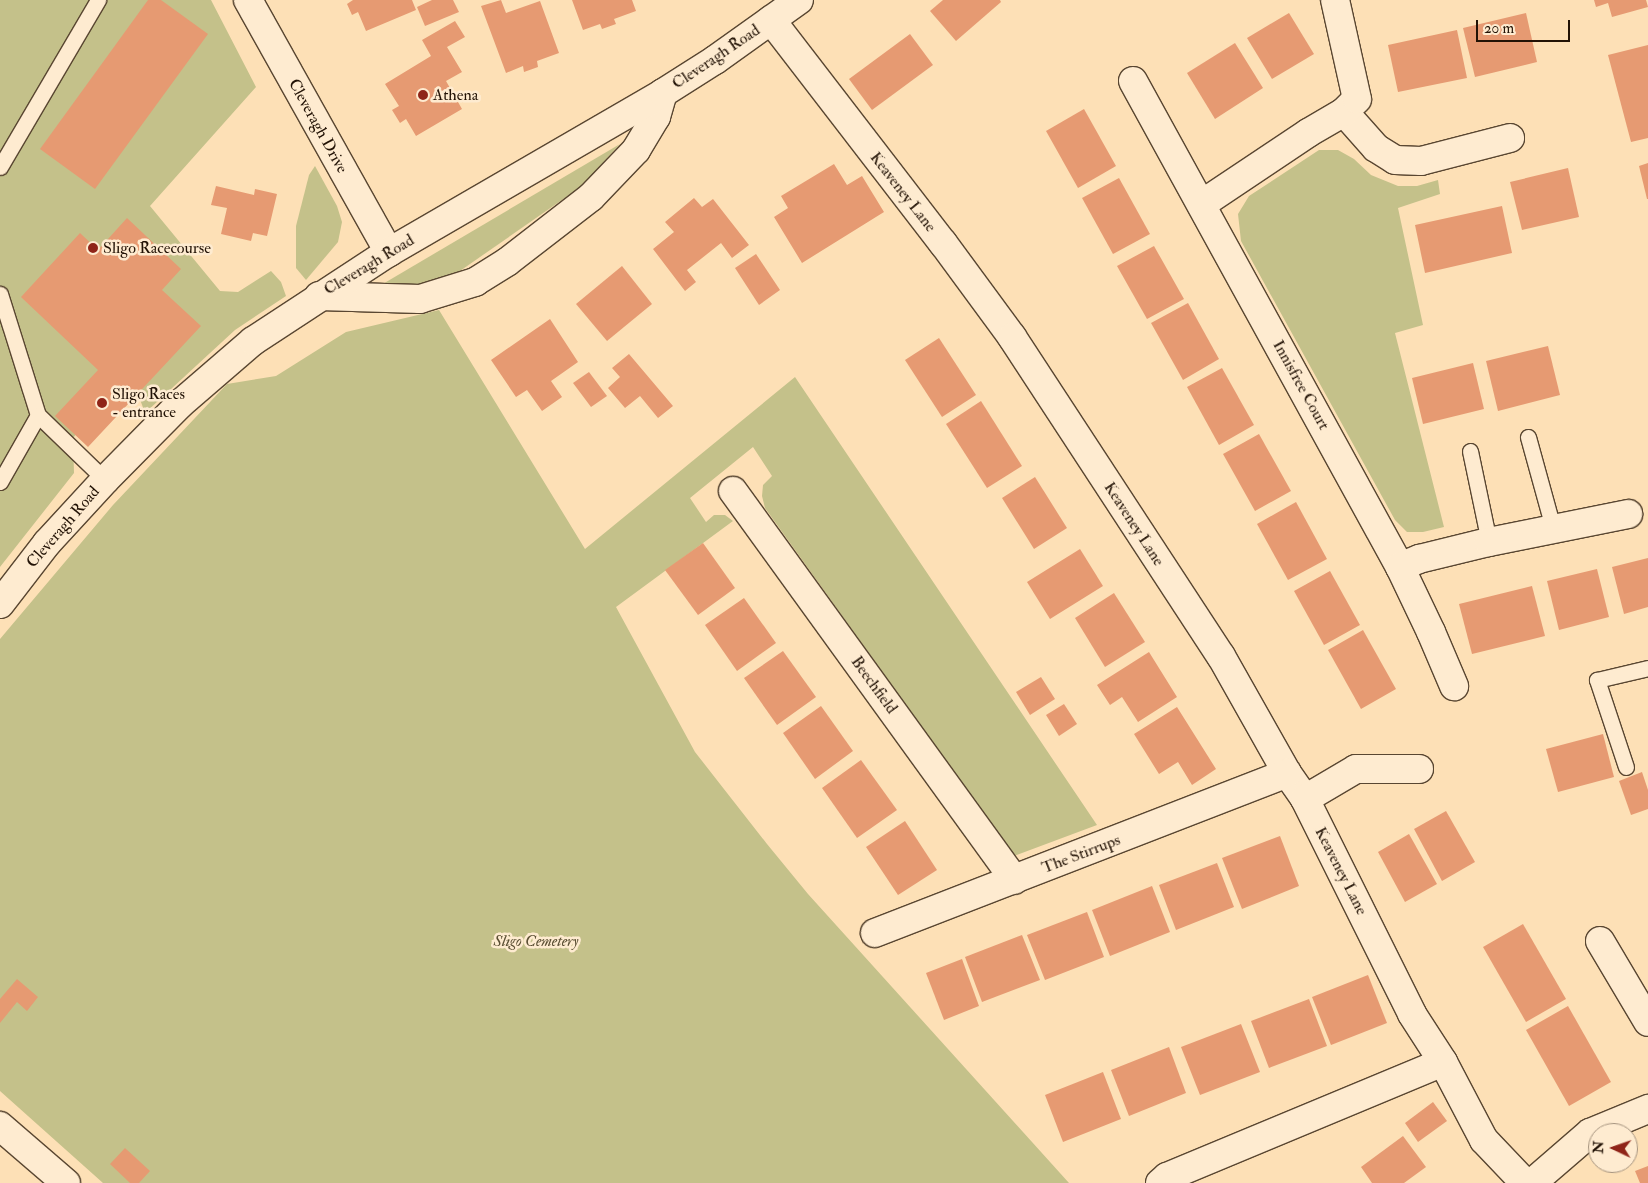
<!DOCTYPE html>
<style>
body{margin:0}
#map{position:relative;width:1648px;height:1183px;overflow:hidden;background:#fde0b6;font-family:"IM FELL Double Pica",serif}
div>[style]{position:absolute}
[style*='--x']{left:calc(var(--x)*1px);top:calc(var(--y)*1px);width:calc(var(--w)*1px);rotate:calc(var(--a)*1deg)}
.green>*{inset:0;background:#c4c18a}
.building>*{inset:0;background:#e69a72}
.roads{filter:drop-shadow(1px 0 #594631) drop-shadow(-1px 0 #594631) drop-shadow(0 1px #594631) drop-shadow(0 -1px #594631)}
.service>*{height:15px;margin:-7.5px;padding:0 7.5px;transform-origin:7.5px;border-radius:7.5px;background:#feebd0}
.minor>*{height:28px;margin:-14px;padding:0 14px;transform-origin:14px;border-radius:14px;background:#feebd0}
.tertiary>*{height:28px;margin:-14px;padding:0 14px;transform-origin:14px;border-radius:14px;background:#feebd0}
.dots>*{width:14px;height:14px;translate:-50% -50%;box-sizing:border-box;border:2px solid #feebd0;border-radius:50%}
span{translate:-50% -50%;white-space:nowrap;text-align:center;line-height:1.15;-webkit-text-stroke:5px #feebd0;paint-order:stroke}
.street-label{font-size:16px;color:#221205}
.poi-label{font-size:16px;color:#221205}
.left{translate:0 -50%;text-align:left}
.park-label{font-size:16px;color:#5b4f34;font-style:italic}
.north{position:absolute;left:1588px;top:1123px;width:50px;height:50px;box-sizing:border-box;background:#feebd0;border:1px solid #a6947f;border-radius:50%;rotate:273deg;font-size:14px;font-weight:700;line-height:20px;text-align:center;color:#221205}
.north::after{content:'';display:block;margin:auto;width:18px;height:22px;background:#8f2418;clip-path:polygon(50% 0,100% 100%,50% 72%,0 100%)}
.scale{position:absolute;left:1476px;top:20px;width:94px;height:22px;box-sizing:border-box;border:2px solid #221205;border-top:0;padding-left:6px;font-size:15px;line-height:18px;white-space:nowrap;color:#221205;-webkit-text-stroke:4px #feebd0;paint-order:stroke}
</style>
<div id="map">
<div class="green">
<div style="clip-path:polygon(0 0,211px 0,256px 87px,150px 206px,220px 291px,238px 292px,271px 271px,281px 282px,286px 296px,235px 330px,145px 413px,138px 394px,118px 384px,73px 438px,74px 473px,0 567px)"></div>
<div style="clip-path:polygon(620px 144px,582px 186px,447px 280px,421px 289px,376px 288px)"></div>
<div style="clip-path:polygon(1319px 150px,1338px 150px,1354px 159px,1371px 175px,1398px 186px,1417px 186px,1438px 180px,1440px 194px,1398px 208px,1423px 325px,1395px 333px,1444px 527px,1423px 532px,1407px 532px,1395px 520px,1241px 241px,1238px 214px,1249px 196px)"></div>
<div style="clip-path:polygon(315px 166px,337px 206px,342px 222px,338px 242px,306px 280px,296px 268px,296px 226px,309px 175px)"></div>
<div style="clip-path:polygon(439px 310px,585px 549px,795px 377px,1097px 825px,1014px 856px,765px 508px,762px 496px,763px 485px,772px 476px,753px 447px,690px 498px,706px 522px,714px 515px,725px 515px,733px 521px,616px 607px,695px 752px,767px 844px,808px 894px,1069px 1183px,103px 1183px,0 1091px,0 639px,113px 505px,227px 384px,276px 376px,346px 332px)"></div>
</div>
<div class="building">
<div style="clip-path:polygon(148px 0,161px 0,208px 34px,95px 189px,40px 149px)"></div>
<div style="clip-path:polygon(353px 0,412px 0,416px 10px,366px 31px,358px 12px,352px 15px,347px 4px)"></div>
<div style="clip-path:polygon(432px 0,453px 0,459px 12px,425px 26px,417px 7px)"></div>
<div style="clip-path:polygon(501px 0,506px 13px,540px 1px,559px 53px,537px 61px,538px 67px,524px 72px,523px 66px,506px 73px,481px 6px)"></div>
<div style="clip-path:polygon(572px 0,632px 0,636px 11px,614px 19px,616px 24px,602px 29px,600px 24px,583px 30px)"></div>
<div style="clip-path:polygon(943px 0,1000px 0,1001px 2px,956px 41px,930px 11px)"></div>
<div style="clip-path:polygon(1594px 0,1646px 0,1648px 7px,1612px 17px,1608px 3px,1596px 7px)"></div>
<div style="clip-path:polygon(1289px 13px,1314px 54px,1272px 79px,1247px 38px)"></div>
<div style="clip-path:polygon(1526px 13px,1537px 62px,1475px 77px,1463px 28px)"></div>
<div style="clip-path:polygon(455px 21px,465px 37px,447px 47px,462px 72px,446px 81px,462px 109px,416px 136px,406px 119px,400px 123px,392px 110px,399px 106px,385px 84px,431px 56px,422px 40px)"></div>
<div style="clip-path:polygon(1457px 30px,1467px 78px,1398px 92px,1388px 45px)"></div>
<div style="clip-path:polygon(910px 34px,933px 65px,872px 110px,849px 79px)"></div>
<div style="clip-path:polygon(1235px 43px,1263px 88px,1215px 119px,1187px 73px)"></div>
<div style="clip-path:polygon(1648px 45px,1648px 138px,1631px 142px,1608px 55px)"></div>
<div style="clip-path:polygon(1084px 109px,1116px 166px,1078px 188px,1046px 131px)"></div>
<div style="clip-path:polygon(1648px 163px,1648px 199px,1647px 199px,1639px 166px)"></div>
<div style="clip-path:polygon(834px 164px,847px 185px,862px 176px,884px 212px,802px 263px,774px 217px,788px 208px,781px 196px)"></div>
<div style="clip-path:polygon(1568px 168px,1579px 217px,1522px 230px,1510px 182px)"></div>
<div style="clip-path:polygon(1119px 178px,1150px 234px,1113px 254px,1082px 198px)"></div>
<div style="clip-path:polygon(216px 186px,254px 195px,255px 189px,277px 194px,267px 236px,253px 233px,251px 241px,221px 234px,227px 208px,211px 205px)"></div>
<div style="clip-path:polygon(694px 198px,702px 207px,713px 199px,749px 245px,732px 258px,721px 243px,687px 270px,696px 282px,685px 291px,653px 249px,674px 232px,665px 222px)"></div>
<div style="clip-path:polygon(1502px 206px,1512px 253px,1425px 273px,1415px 225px)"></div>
<div style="clip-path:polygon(127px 218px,181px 269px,162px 290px,201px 326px,88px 447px,55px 416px,98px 370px,21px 297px,80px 233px,98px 250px)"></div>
<div style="clip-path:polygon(1154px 246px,1184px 299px,1147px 319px,1117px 266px)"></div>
<div style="clip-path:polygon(756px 254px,780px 290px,759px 305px,735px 268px)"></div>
<div style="clip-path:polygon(622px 266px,652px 304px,607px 341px,576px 304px)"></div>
<div style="clip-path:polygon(1188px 303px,1219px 359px,1183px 380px,1151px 323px)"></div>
<div style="clip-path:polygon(550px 319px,578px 362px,551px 381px,562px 397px,542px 411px,527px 390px,516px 397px,491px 360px)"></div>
<div style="clip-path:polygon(939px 338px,976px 395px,942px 417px,905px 360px)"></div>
<div style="clip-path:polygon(1548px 346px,1560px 395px,1498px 411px,1486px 361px)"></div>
<div style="clip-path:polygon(629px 354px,673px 406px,658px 418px,640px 396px,625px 408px,608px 388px,620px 377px,612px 368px)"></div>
<div style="clip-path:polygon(1473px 363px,1484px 409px,1423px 424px,1412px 378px)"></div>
<div style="clip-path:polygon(1222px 368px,1254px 425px,1219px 445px,1187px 387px)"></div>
<div style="clip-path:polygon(589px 372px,607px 396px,591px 407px,573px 383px)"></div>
<div style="clip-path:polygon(981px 401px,1022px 466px,987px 488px,946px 424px)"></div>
<div style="clip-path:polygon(1259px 434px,1291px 491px,1255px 511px,1223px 454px)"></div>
<div style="clip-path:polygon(1035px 477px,1067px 528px,1034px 549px,1002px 498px)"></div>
<div style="clip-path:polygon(1296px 502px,1327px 559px,1288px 580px,1257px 524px)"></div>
<div style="clip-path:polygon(703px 543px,735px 588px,698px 615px,665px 570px)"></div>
<div style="clip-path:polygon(1080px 549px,1103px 586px,1050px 619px,1027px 582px)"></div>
<div style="clip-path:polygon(1648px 558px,1648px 607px,1624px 614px,1612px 567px)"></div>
<div style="clip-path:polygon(1597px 569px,1609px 617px,1559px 630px,1547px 581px)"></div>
<div style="clip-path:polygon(1330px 571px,1360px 625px,1324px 645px,1294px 591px)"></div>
<div style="clip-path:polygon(1532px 586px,1545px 636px,1472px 654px,1459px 604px)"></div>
<div style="clip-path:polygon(1114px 593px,1145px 642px,1105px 667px,1075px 618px)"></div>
<div style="clip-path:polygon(744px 598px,776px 643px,737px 671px,705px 625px)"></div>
<div style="clip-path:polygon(1363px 630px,1396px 689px,1361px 709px,1328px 650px)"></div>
<div style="clip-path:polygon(783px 651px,816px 697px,777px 725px,744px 678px)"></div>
<div style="clip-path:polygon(1149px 652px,1177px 697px,1138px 722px,1122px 697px,1110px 705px,1097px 685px)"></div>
<div style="clip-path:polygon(1041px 677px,1055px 699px,1030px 715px,1016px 692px)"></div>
<div style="clip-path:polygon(1064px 704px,1077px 724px,1059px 736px,1046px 715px)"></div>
<div style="clip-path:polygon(821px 706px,853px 751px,815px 779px,783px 733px)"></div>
<div style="clip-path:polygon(1177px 707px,1216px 769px,1192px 785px,1178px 762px,1159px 774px,1134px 734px)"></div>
<div style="clip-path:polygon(1603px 734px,1614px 777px,1558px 792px,1546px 749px)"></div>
<div style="clip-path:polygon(861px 760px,897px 810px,857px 838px,822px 788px)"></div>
<div style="clip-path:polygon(1642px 772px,1648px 790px,1648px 809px,1631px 815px,1619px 781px)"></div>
<div style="clip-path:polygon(1446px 811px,1475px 862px,1442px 881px,1414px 829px)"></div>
<div style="clip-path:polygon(905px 821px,937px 870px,898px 895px,866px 847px)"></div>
<div style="clip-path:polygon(1409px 834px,1437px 884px,1405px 902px,1378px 852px)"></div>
<div style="clip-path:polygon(1280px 836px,1299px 886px,1242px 909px,1222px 858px)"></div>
<div style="clip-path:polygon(1217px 863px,1234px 907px,1176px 930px,1159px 885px)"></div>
<div style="clip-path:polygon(1152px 886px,1170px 932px,1110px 956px,1092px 910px)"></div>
<div style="clip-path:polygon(1087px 912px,1104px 957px,1045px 980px,1027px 935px)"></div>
<div style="clip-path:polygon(1523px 924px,1566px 999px,1526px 1022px,1483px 947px)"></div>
<div style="clip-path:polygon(1022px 935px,1040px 980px,982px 1002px,965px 957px)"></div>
<div style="clip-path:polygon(962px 959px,979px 1006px,944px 1020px,926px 973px)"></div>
<div style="clip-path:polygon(1368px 975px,1387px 1023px,1331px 1045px,1312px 997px)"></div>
<div style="clip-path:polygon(17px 979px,38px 997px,27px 1011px,17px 1002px,0 1023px,0 999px)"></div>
<div style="clip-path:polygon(1309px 999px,1327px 1046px,1269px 1068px,1251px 1021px)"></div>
<div style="clip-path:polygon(1568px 1006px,1611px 1082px,1569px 1106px,1526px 1030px)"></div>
<div style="clip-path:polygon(1241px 1024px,1260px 1072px,1200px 1095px,1181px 1047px)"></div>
<div style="clip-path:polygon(1169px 1047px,1186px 1093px,1129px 1116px,1111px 1070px)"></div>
<div style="clip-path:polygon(1103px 1072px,1121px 1119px,1063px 1142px,1045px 1095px)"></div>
<div style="clip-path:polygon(1433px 1102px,1447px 1121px,1418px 1142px,1405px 1123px)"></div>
<div style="clip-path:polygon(1403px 1136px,1426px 1167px,1404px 1183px,1372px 1183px,1361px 1167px)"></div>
<div style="clip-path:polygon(125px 1148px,150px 1171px,139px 1183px,130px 1183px,110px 1164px)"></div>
<div style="clip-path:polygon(1648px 1166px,1648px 1183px,1640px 1183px,1635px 1171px)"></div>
</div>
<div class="roads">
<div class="service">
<div style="--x:0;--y:167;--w:194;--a:-59.6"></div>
<div style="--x:0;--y:294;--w:127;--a:72.6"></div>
<div style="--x:38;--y:415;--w:93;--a:44.1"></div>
<div style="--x:1528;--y:437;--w:94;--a:74.6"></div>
<div style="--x:1470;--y:451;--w:93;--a:78.2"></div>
<div style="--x:0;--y:482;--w:77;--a:-60.4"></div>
<div style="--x:1626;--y:767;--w:92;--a:-108.4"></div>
<div style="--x:1597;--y:680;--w:52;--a:-13.2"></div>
</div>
<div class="minor">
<div style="--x:771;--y:20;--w:282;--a:52.4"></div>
<div style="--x:943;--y:243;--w:117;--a:53.7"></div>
<div style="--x:1012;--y:337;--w:381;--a:56.8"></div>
<div style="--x:1221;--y:656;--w:134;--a:60.6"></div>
<div style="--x:1287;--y:773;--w:32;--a:55"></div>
<div style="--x:1305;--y:799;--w:240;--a:63.5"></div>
<div style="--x:1412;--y:1014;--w:57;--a:57.1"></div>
<div style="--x:1443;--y:1062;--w:88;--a:62.3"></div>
<div style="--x:1484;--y:1140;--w:59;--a:46.4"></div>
<div style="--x:1133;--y:81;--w:555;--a:61.22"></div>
<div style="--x:1400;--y:567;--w:72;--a:64.5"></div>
<div style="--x:1431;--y:632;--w:59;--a:66.9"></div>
<div style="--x:1344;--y:112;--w:48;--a:48.4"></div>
<div style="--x:1376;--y:148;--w:22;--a:32"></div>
<div style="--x:1395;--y:160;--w:26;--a:2"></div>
<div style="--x:1421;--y:161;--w:92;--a:-14.5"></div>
<div style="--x:1202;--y:204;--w:128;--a:-33.8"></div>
<div style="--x:1308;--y:133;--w:42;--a:-30.3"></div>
<div style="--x:1344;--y:112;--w:18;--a:-45"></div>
<div style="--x:1357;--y:99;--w:101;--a:-102.5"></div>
<div style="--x:319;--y:296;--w:101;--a:1.7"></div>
<div style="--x:420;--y:299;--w:58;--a:-17.2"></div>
<div style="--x:475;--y:282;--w:38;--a:-32"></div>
<div style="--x:507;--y:262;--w:106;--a:-37.7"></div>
<div style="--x:591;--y:197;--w:65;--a:-46.2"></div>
<div style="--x:636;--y:150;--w:39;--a:-59"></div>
<div style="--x:656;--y:117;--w:25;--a:-74"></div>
<div style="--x:733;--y:491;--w:480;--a:54.1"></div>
<div style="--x:1400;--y:567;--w:21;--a:-23"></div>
<div style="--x:1419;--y:559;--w:72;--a:-13.7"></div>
<div style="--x:1489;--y:542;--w:142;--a:-11.4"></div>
<div style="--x:1305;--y:799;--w:59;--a:-30.5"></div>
<div style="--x:1356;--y:769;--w:63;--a:0"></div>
<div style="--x:875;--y:933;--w:442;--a:-21.2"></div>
<div style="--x:1600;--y:941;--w:94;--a:59.3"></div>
<div style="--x:1160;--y:1183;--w:9;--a:-41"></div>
<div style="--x:1167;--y:1177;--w:299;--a:-22.6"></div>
<div style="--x:1532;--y:1183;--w:77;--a:-40.8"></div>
<div style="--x:1590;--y:1133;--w:63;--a:-22.5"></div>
</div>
<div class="tertiary">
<div style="--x:248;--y:0;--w:289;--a:60.8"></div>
<div style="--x:0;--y:604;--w:77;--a:-52.4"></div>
<div style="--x:47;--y:543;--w:86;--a:-47.4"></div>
<div style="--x:105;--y:480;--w:107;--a:-45.4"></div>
<div style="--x:180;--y:404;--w:96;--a:-40.8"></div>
<div style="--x:253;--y:341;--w:163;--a:-33.2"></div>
<div style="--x:389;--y:252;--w:317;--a:-30.1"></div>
<div style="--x:663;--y:93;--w:62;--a:-32.4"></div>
<div style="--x:715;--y:60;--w:103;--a:-35.5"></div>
<div style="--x:0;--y:1126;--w:87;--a:40.8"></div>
</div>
</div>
<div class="dots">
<div style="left:423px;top:95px;background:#8f2418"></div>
<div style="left:93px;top:248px;background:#8f2418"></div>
<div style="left:102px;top:403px;background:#8f2418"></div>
</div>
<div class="street-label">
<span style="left:716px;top:57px;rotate:-34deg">Cleveragh Road</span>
<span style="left:318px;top:126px;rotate:61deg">Cleveragh Drive</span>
<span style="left:903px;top:192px;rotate:52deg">Keaveney Lane</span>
<span style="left:369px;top:265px;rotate:-31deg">Cleveragh Road</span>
<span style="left:1301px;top:385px;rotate:61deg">Innisfree Court</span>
<span style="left:1134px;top:524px;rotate:57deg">Keaveney Lane</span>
<span style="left:63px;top:527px;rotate:-49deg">Cleveragh Road</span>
<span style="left:874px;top:685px;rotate:54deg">Beechfield</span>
<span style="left:1081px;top:854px;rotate:-21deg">The Stirrups</span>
<span style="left:1341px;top:871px;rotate:63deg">Keaveney Lane</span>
</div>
<div class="poi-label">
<span class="left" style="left:433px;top:95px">Athena</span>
<span class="left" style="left:103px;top:248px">Sligo Racecourse</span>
<span class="left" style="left:112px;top:403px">Sligo Races<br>- entrance</span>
</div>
<div class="park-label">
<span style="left:536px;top:941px">Sligo Cemetery</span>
</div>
<div class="north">N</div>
<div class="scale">20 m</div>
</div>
